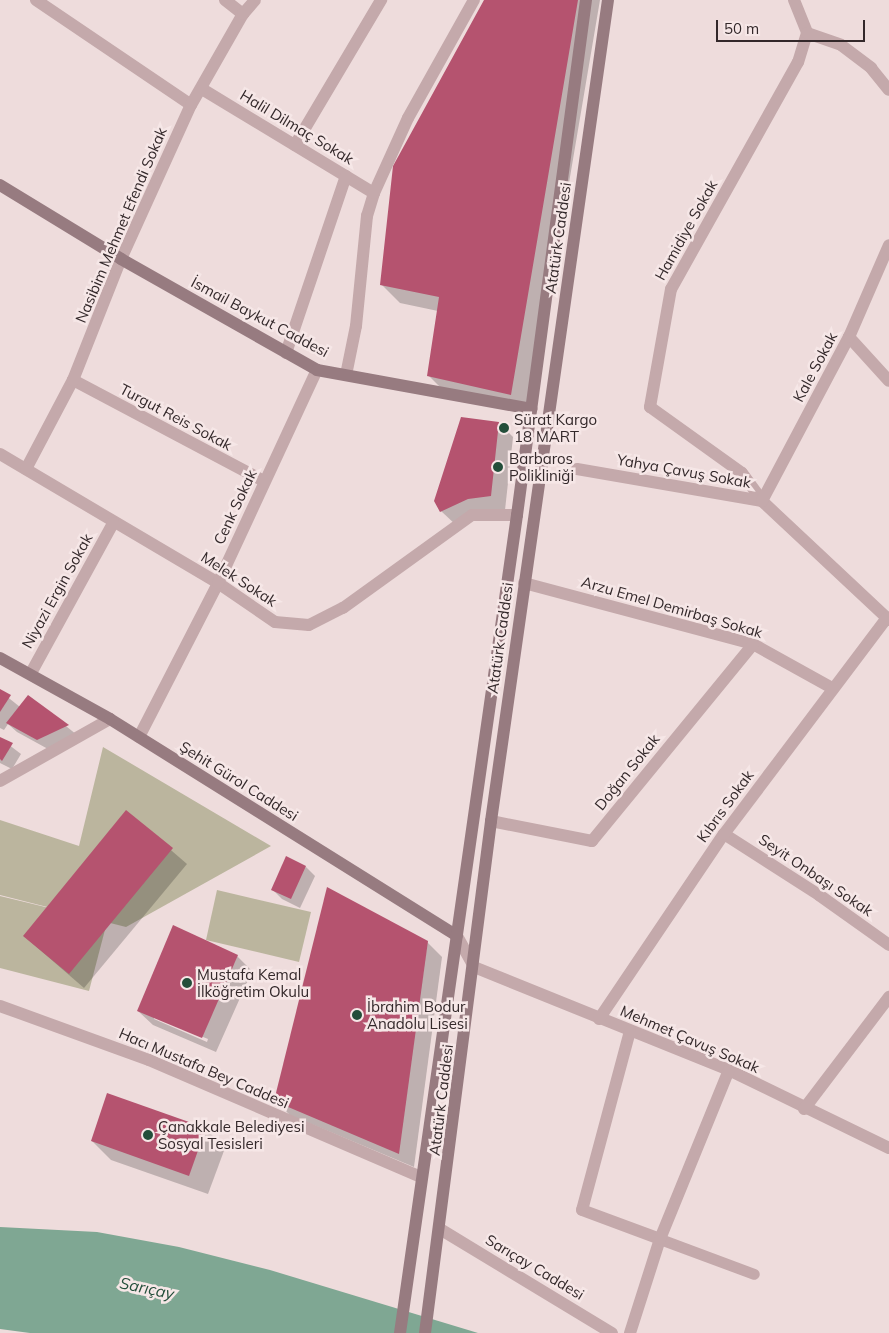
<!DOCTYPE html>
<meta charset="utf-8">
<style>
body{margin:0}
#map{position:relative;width:889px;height:1333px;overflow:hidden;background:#eedcdc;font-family:Mulish,sans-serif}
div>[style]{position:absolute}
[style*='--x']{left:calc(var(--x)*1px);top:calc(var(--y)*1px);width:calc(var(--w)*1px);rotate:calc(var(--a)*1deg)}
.green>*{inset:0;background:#bbb59e}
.water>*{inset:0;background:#7fa793}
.shadow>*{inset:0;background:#0003}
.building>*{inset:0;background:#b5536f}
.lane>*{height:11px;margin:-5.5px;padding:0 5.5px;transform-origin:5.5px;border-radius:5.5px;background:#c4a9ab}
.street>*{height:12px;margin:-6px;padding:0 6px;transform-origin:6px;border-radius:6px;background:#c4a9ab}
.secondary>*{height:12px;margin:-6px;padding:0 6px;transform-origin:6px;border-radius:6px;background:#977b80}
.dots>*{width:14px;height:14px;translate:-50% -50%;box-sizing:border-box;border:2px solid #f6e7e7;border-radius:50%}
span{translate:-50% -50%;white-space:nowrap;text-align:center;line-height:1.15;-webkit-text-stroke:5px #f6e7e7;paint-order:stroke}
.street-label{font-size:15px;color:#33282a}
.poi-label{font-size:15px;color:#33282a}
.left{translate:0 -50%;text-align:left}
.water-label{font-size:16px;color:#234e3a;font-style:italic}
.scale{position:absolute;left:716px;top:20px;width:149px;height:22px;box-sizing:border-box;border:2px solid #33282a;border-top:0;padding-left:6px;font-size:15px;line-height:18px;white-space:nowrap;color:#33282a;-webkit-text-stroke:4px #f6e7e7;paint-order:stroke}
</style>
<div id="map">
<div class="green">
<div style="clip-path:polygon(103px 747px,271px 846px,126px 927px,0 895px,0 820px,79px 846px)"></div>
<div style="clip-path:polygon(217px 890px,311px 912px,299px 962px,206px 940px)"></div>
<div style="clip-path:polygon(0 896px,107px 922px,89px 991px,0 968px)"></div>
</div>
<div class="water">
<div style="clip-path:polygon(0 1227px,97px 1232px,179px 1247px,270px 1270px,478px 1333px,30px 1333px,0 1329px)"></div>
</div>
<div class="shadow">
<div style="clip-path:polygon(485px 0,600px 0,530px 413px,448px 395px,429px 376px,438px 311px,400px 303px,381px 284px)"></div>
<div style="clip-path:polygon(499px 423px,513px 437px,505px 510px,456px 525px,441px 511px)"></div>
<div style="clip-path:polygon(0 691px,20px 707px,29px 696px,77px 735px,48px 749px,17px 732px,8px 724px,4px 730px,0 728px)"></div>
<div style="clip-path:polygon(0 738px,21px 754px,12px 769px,0 763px)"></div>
<div style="clip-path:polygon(127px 812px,187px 864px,84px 988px,24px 936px)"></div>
<div style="clip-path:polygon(306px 867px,315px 876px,300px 908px,282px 899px,272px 889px)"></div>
<div style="clip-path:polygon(427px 942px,442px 957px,414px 1167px,290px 1115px,275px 1101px)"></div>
<div style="clip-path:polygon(evenodd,237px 956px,252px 971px,216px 1052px,153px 1025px,138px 1011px,237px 956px,154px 1017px,208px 1039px,207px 1042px,154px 1019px,154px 1017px)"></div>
<div style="clip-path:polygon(206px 1129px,225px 1148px,208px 1194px,111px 1160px,92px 1141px)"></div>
</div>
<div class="building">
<div style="clip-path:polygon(484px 0,578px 0,511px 395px,427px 376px,439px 297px,380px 285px,393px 166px)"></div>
<div style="clip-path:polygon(461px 417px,499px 422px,491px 496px,468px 499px,440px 512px,434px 501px)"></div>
<div style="clip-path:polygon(0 689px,11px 695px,0 712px)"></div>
<div style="clip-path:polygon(28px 695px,69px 725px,37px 740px,6px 723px)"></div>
<div style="clip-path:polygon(0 737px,13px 743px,2px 761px,0 759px)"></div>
<div style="clip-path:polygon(126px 810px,173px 848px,69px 974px,23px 936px)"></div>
<div style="clip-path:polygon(286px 856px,306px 866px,291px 899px,271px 890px)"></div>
<div style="clip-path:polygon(327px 887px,428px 941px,399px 1154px,274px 1101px)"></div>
<div style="clip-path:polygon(173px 925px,238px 955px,202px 1038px,137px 1011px)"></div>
<div style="clip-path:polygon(107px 1093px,206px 1128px,189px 1176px,91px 1141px)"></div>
</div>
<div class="lane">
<div style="--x:660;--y:1239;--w:100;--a:20.4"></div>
</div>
<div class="street">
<div style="--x:36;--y:0;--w:187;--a:34.1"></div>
<div style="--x:225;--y:0;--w:23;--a:38"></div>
<div style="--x:794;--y:0;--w:35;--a:68"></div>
<div style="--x:807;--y:33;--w:30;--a:107"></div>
<div style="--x:798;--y:62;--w:260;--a:119.2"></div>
<div style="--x:671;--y:289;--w:120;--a:100.1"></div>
<div style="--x:650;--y:407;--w:113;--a:35.7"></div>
<div style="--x:742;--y:473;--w:34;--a:54"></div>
<div style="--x:762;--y:501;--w:174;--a:43.1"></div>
<div style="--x:807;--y:33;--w:36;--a:19"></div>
<div style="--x:841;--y:45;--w:38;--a:37"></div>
<div style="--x:871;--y:68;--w:28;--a:51"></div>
<div style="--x:202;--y:89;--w:201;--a:31.2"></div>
<div style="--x:295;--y:145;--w:169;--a:-59.3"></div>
<div style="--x:849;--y:337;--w:59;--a:47.7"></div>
<div style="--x:286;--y:353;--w:187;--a:-71.3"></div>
<div style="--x:346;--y:375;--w:50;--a:-78.5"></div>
<div style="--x:356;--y:326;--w:111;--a:-84.3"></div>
<div style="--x:367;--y:216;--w:24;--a:-73"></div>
<div style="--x:374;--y:193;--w:82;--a:-65.6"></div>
<div style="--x:408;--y:118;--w:135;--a:-60.8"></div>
<div style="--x:73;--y:380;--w:216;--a:27.9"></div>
<div style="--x:0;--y:454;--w:253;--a:30.6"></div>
<div style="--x:218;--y:583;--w:69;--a:34.4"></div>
<div style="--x:275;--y:622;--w:34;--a:5"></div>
<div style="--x:309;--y:625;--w:38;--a:-27"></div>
<div style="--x:343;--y:608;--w:159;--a:-35.8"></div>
<div style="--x:472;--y:515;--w:45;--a:0"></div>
<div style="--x:26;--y:469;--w:101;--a:-62.2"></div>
<div style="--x:73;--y:380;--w:130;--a:-68.4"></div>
<div style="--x:121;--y:259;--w:169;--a:-65.6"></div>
<div style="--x:191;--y:105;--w:105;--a:-60.3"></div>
<div style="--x:243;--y:14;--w:18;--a:-49"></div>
<div style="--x:577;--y:469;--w:188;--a:9.8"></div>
<div style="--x:762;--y:501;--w:186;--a:-62.1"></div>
<div style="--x:849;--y:337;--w:100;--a:-66.5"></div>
<div style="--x:524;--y:583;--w:237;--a:14.9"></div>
<div style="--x:753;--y:644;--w:90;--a:29.1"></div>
<div style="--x:31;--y:673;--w:171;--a:-61.3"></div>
<div style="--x:139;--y:737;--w:173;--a:-62.8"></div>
<div style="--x:218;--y:583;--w:235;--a:-65.1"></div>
<div style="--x:0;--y:781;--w:126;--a:-29.4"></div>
<div style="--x:491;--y:821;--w:103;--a:11.2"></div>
<div style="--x:592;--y:841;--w:254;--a:-50.7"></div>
<div style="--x:724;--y:834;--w:113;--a:32.7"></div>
<div style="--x:819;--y:895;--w:86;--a:35.5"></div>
<div style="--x:457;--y:936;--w:35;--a:61"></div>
<div style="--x:474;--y:967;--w:275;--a:22"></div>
<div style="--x:729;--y:1070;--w:178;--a:26"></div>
<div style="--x:0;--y:1006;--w:158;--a:19.9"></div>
<div style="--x:149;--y:1060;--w:296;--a:23.3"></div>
<div style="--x:599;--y:1019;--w:223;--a:-56"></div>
<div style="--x:724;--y:834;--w:271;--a:-53"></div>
<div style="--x:630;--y:1031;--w:185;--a:105"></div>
<div style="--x:582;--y:1210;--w:83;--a:20.4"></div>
<div style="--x:804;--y:1109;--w:141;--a:-52.8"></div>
<div style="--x:440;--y:1229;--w:201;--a:31.2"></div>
<div style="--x:630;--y:1333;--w:99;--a:-72.3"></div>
<div style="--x:660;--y:1239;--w:183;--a:-67.8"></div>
</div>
<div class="secondary">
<div style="--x:0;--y:185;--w:142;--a:31.4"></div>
<div style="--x:121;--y:259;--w:225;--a:29.5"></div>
<div style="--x:317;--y:370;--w:218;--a:10.3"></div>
<div style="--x:0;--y:658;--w:126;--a:29"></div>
<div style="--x:110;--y:719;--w:409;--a:32"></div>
<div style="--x:400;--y:1333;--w:826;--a:-81.86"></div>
<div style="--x:517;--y:515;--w:520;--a:-82.37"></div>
<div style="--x:425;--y:1333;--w:516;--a:-82.65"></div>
<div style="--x:491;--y:821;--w:829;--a:-81.89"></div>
</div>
<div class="dots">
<div style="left:504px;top:428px;background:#234e3a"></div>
<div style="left:498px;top:467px;background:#234e3a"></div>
<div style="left:187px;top:983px;background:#234e3a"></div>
<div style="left:357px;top:1015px;background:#234e3a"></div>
<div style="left:148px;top:1135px;background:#234e3a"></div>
</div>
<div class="street-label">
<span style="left:297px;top:127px;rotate:31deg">Halil Dilmaç Sokak</span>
<span style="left:121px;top:225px;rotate:-67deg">Nasibim Mehmet Efendi Sokak</span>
<span style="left:686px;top:230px;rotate:-61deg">Hamidiye Sokak</span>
<span style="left:558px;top:238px;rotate:-82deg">Atatürk Caddesi</span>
<span style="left:260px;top:317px;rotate:28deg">İsmail Baykut Caddesi</span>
<span style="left:815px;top:367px;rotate:-62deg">Kale Sokak</span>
<span style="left:176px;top:417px;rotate:28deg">Turgut Reis Sokak</span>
<span style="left:684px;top:471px;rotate:10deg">Yahya Çavuş Sokak</span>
<span style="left:235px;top:507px;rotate:-65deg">Cenk Sokak</span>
<span style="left:239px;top:579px;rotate:33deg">Melek Sokak</span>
<span style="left:57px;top:591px;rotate:-61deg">Niyazi Ergin Sokak</span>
<span style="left:672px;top:607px;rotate:16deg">Arzu Emel Demirbaş Sokak</span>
<span style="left:500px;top:638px;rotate:-82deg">Atatürk Caddesi</span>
<span style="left:627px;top:772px;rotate:-51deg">Doğan Sokak</span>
<span style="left:239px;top:781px;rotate:32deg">Şehit Gürol Caddesi</span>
<span style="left:725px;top:806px;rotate:-54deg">Kıbrıs Sokak</span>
<span style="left:816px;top:875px;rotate:34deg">Seyit Onbaşı Sokak</span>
<span style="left:690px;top:1039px;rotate:23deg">Mehmet Çavuş Sokak</span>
<span style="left:204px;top:1068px;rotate:23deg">Hacı Mustafa Bey Caddesi</span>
<span style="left:441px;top:1100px;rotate:-83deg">Atatürk Caddesi</span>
<span style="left:535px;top:1267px;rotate:31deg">Sarıçay Caddesi</span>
</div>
<div class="poi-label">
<span class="left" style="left:514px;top:428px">Sürat Kargo<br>18 MART</span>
<span class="left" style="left:509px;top:467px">Barbaros<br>Polikliniği</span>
<span class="left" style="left:197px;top:983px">Mustafa Kemal<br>İlköğretim Okulu</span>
<span class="left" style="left:367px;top:1015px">İbrahim Bodur<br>Anadolu Lisesi</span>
<span class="left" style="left:158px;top:1135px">Çanakkale Belediyesi<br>Sosyal Tesisleri</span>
</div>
<div class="water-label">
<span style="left:147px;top:1288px;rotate:12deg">Sarıçay</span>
</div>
<div class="scale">50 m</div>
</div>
